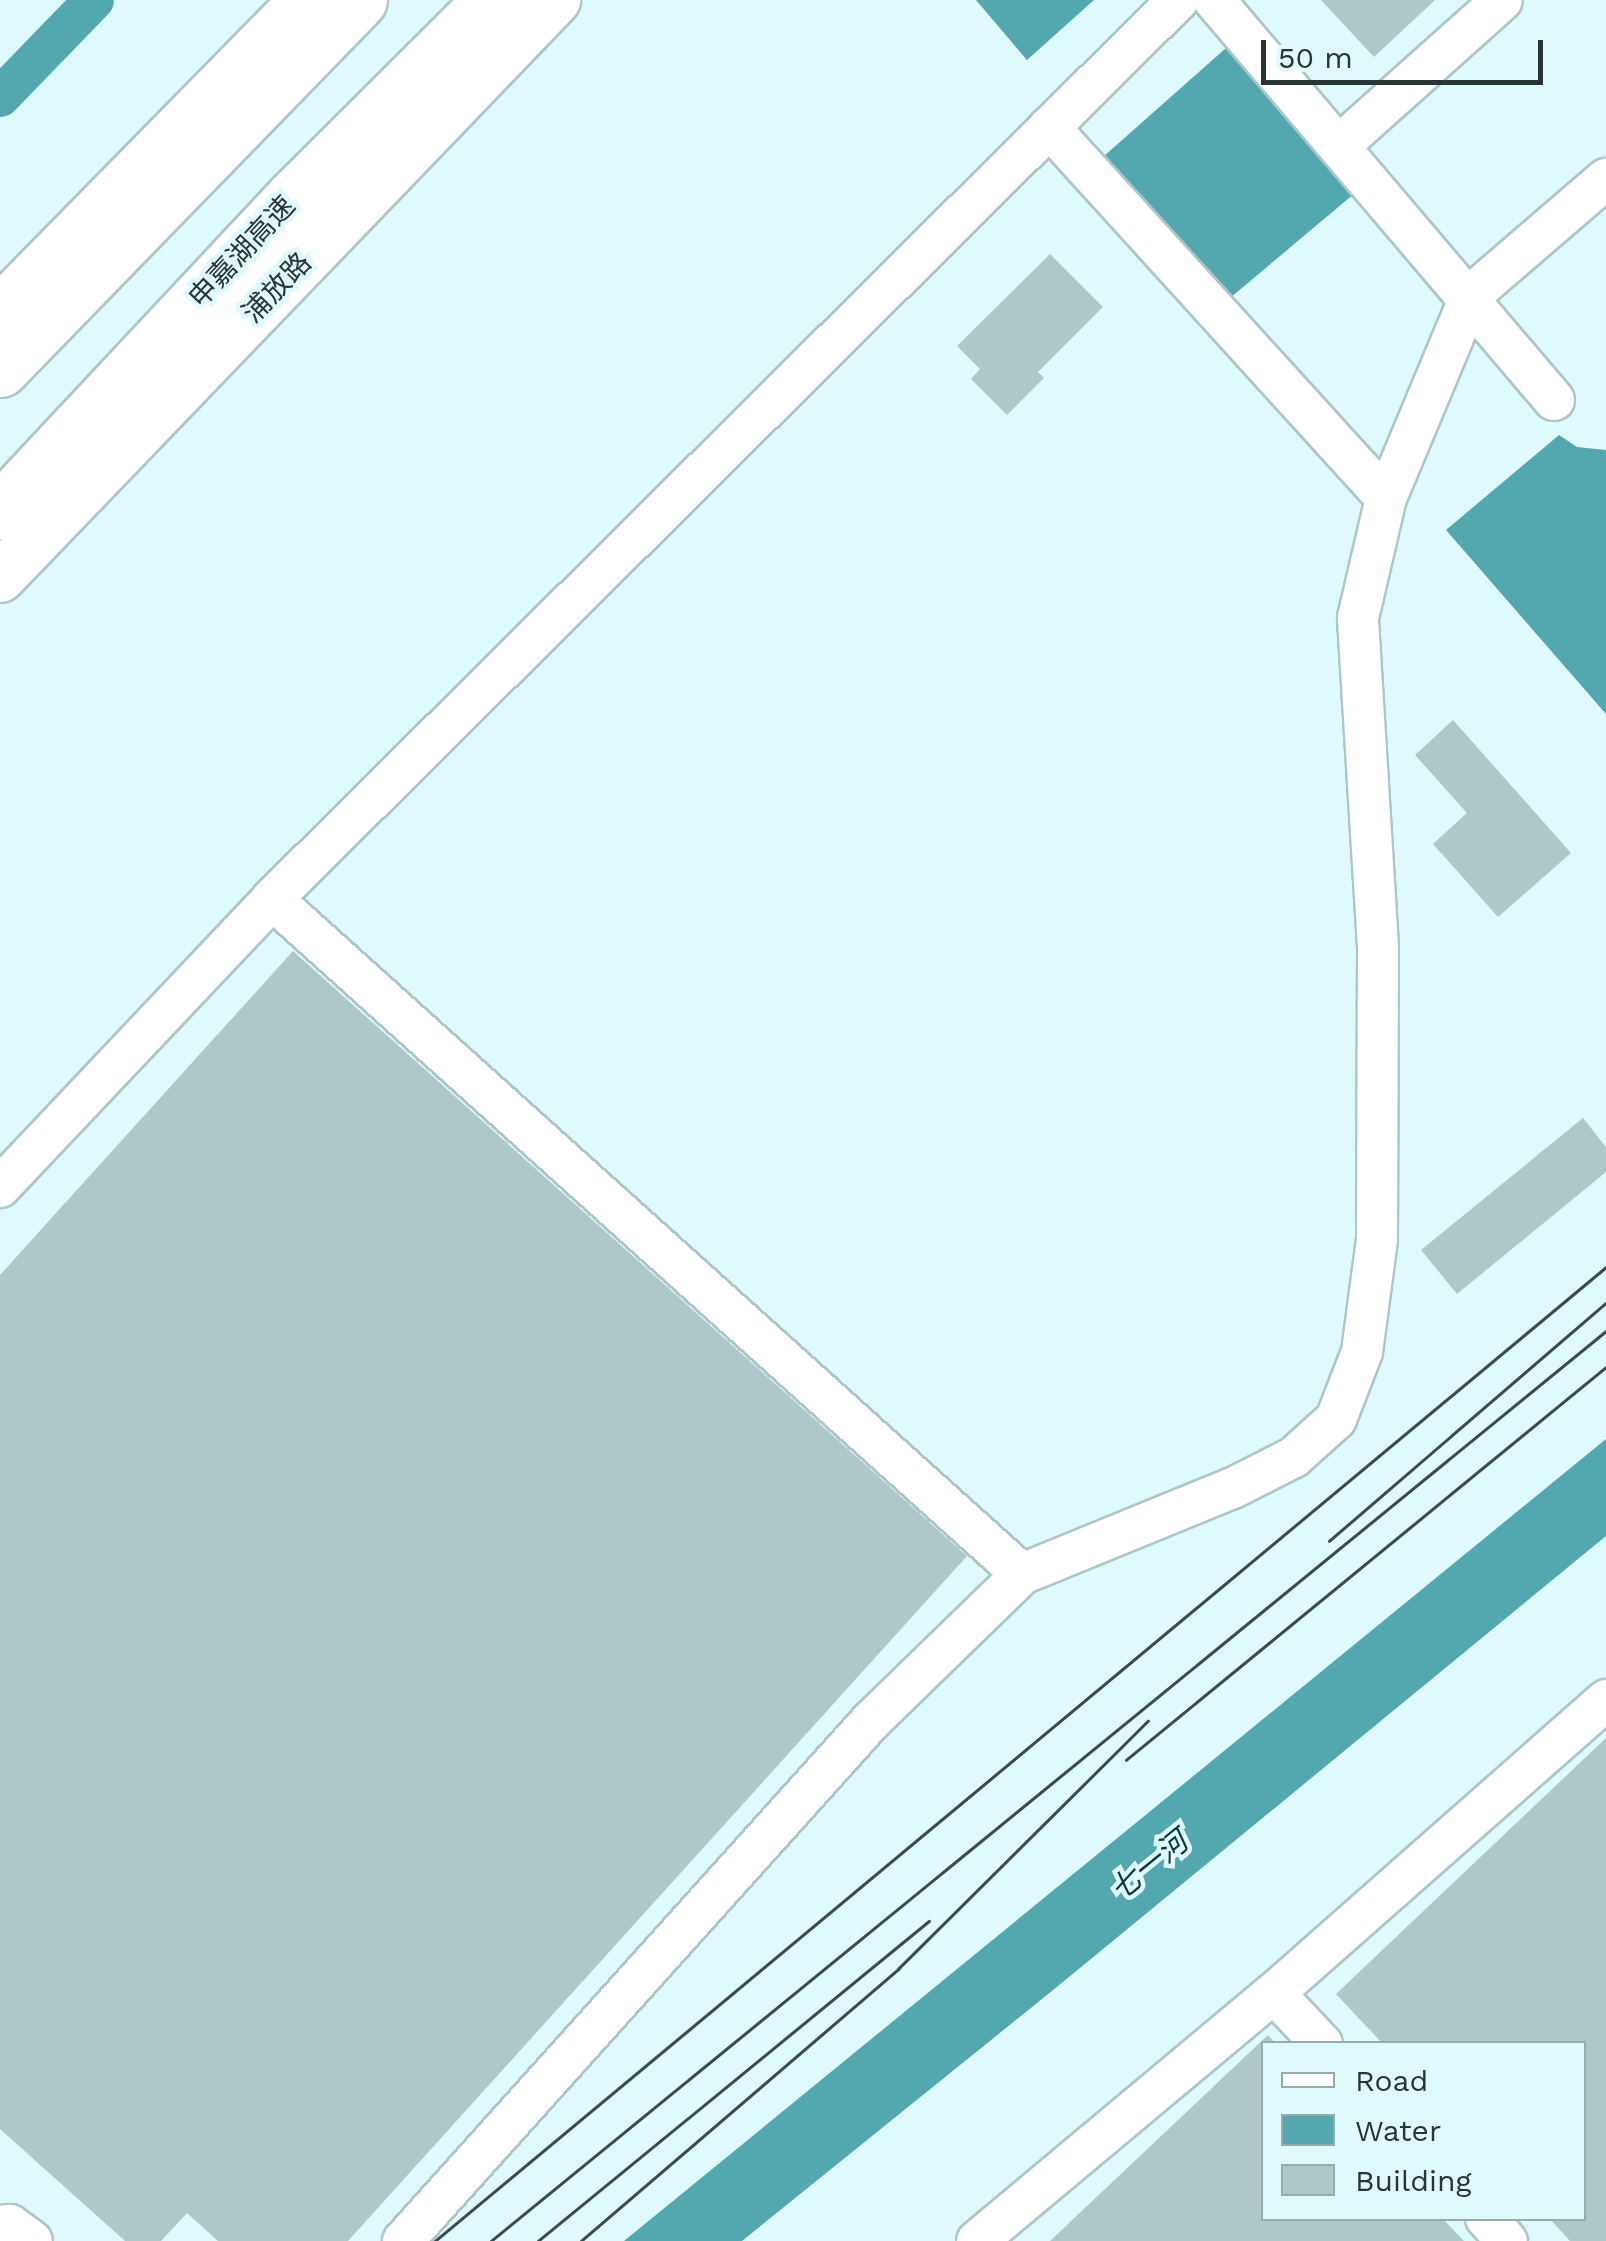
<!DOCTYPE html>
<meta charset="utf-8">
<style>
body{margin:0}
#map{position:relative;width:1606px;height:2241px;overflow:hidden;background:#dffafd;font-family:"Work Sans","Noto Sans SC",sans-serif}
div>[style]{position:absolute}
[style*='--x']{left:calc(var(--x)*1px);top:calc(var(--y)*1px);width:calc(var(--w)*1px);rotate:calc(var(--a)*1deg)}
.water>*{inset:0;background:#53a7ae}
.canal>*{height:40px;margin:-20px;padding:0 20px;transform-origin:20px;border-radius:20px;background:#53a7ae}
.building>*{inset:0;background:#aec8ca}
.roads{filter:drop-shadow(2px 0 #acc6c9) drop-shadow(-2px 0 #acc6c9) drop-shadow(0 2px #acc6c9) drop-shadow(0 -2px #acc6c9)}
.minor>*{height:40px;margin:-20px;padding:0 20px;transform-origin:20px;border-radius:20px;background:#fff}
.major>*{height:50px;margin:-25px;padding:0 25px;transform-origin:25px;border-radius:25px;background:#fff}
.highway>*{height:55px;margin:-27.5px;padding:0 27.5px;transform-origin:27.5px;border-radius:27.5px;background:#fff}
.tram>*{height:2.5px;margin:-1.25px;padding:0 1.25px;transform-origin:1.25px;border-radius:1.25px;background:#3d494a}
span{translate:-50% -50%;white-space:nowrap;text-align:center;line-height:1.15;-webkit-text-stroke:9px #dffafd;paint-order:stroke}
.street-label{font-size:28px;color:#2a3435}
.water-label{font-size:30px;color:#0e373b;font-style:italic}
.legend{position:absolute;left:1261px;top:2041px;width:325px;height:180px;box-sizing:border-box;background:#dffafd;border:2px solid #97abad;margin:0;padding:12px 18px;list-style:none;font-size:30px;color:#2a3435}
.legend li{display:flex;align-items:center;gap:20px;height:50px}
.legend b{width:50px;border:2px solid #97abad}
.scale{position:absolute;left:1261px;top:40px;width:282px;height:45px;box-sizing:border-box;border:5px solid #2a3435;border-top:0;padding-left:12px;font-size:30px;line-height:35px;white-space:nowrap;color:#2a3435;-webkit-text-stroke:8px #dffafd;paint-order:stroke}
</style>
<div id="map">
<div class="water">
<div style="clip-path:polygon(976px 0,1094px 0,1027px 60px)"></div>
<div style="clip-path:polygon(1226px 48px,1355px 193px,1224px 303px,1103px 157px)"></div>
<div style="clip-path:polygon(1559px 435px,1577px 447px,1606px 450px,1606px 714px,1446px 530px)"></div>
<div style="clip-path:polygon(1606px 1439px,1606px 1536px,1058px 1986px,742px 2241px,624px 2241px)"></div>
</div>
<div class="canal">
<div style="--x:0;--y:97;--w:135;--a:-45.9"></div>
</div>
<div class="building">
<div style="clip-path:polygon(1321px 0,1435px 0,1374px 57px)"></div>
<div style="clip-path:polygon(1050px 254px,1103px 307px,1038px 372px,1044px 378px,1007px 415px,971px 379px,980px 369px,957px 346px)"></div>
<div style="clip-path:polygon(1453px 720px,1571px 853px,1498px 917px,1433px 844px,1467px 813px,1415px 755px)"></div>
<div style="clip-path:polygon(293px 951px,967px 1556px,348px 2241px,218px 2241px,187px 2213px,161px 2241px,125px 2241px,0 2129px,0 1275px)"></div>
<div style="clip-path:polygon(1583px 1118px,1606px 1147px,1606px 1172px,1457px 1294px,1421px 1250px)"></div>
<div style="clip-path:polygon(1606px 1738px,1606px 2241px,1570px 2241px,1549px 2218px,1584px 2218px,1584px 2044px,1383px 2044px,1336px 1994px)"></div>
<div style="clip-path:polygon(1268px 2035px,1276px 2044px,1264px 2044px,1264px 2218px,1442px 2218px,1464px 2241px,1050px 2241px)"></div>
</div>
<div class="roads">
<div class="minor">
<div style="--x:1214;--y:0;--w:525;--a:49.64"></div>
<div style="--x:1049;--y:127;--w:501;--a:47.75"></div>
<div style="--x:1340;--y:145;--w:217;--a:-41.8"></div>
<div style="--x:272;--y:899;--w:1009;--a:41.99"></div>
<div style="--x:0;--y:1187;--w:396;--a:-46.6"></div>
<div style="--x:272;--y:899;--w:1276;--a:-44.78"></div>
<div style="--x:1274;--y:1993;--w:70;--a:46.7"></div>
<div style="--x:1486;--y:2218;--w:31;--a:48"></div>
<div style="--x:0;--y:2226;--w:10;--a:-6"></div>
<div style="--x:10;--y:2225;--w:27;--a:36"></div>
<div style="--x:403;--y:2241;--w:698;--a:-48.02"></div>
<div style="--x:870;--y:1722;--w:212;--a:-44.2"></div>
<div style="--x:1022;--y:1574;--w:228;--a:-22.2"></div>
<div style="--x:1233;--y:1488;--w:68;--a:-26.9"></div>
<div style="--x:1294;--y:1457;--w:57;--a:-42.1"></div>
<div style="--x:1336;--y:1419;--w:72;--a:-68.8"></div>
<div style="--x:1362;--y:1352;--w:114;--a:-82.4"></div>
<div style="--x:1377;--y:1239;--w:292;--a:-89.8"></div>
<div style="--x:1378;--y:947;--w:330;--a:-93.5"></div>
<div style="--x:1358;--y:618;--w:123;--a:-76.9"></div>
<div style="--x:1386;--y:498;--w:220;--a:-67.3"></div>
<div style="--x:1471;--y:295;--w:178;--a:-40.7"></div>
<div style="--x:977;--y:2241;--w:387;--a:-39.9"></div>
<div style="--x:1274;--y:1993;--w:443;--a:-41.4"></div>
</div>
<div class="major">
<div style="--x:0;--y:311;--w:436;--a:-45.5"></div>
<div style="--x:0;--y:577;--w:801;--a:-46.11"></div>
</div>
<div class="highway">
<div style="--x:0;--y:369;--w:515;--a:-45.79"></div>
<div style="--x:0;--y:511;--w:429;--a:-46.9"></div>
<div style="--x:293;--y:198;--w:281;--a:-44.9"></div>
</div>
</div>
<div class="tram">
<div style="--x:1329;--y:1541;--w:365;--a:-40.7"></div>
<div style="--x:1126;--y:1760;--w:620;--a:-39.31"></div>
<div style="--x:435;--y:2241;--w:1523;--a:-39.75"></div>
<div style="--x:491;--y:2241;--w:1439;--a:-39.22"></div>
<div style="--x:538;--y:2241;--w:505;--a:-39.3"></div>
<div style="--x:581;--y:2241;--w:418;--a:-40.6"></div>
<div style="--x:898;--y:1969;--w:352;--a:-44.8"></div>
</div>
<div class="street-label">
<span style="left:242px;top:252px;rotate:-47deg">申嘉湖高速</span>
<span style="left:277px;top:288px;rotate:-46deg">浦放路</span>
</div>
<div class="water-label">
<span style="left:1149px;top:1866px;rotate:-39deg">七一河</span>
</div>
<ul class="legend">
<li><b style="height:12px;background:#fff"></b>Road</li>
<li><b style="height:28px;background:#53a7ae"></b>Water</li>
<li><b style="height:28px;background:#aec8ca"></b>Building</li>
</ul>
<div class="scale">50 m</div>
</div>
